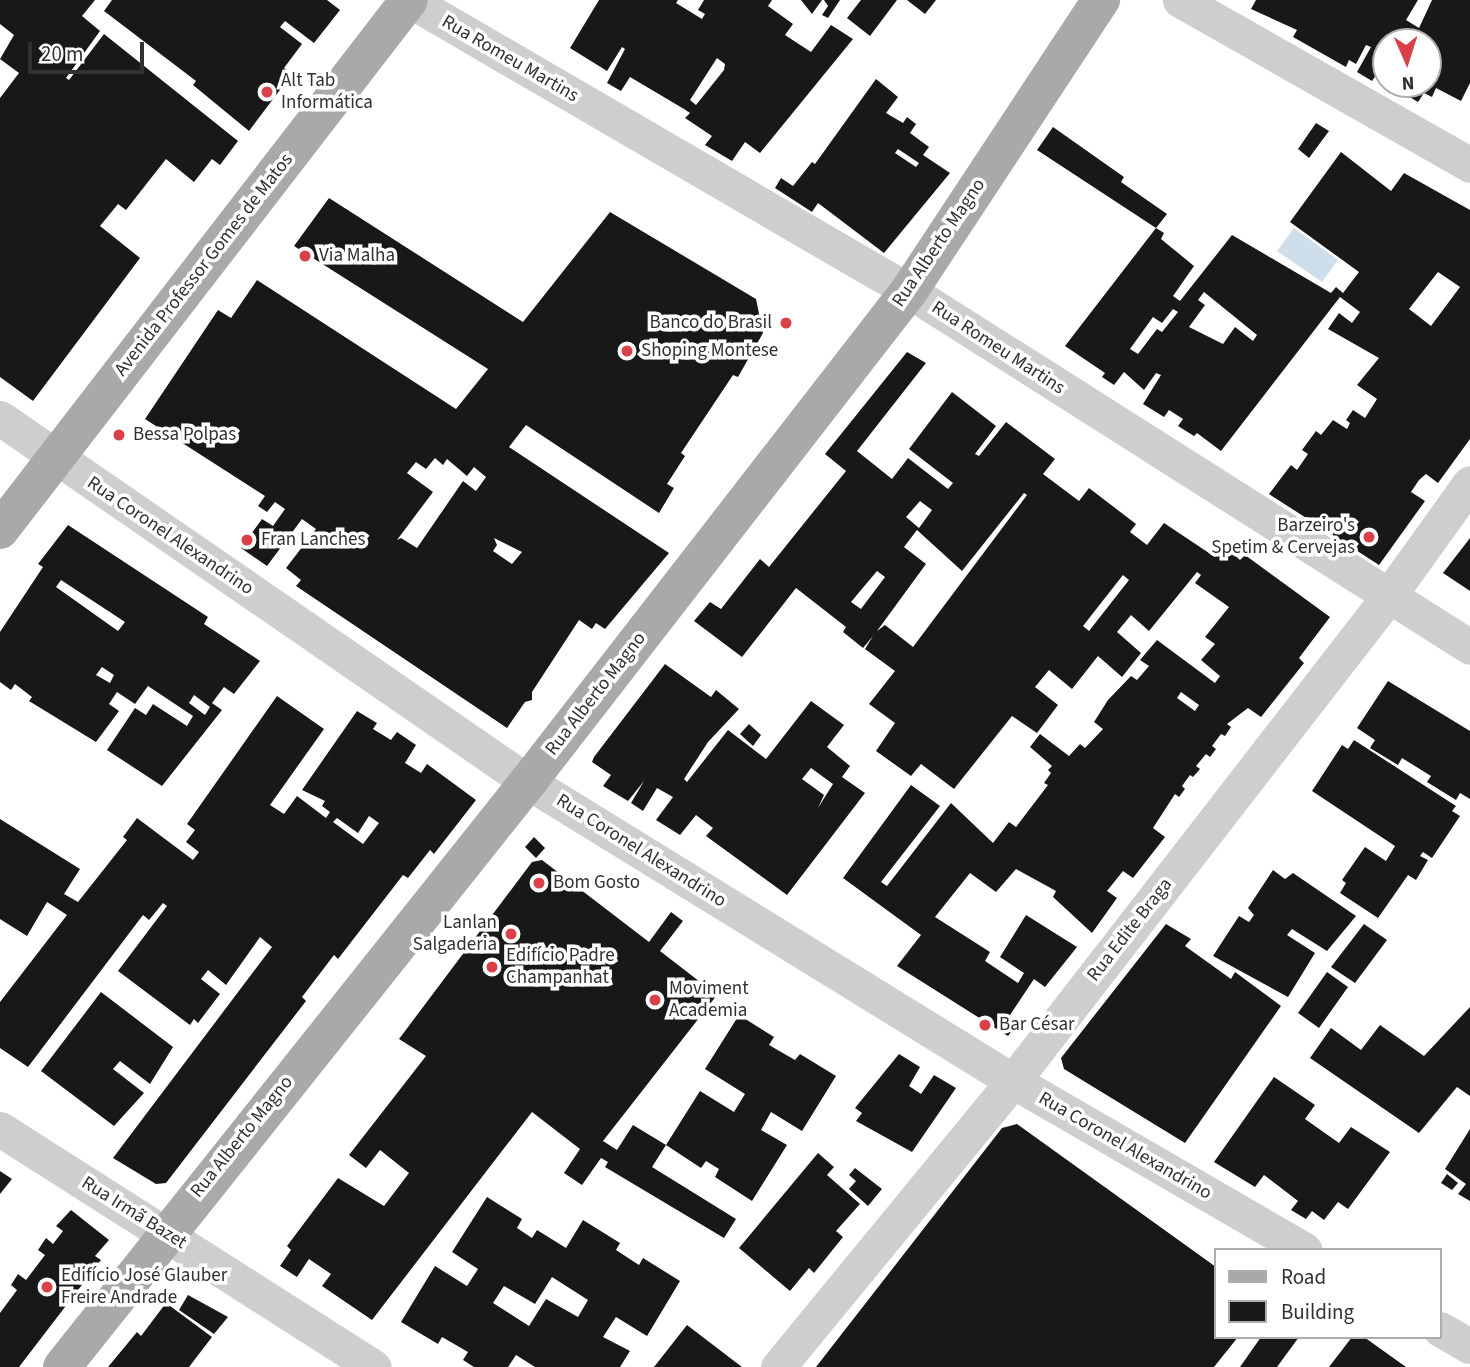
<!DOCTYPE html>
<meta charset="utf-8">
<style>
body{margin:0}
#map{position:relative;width:1470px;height:1367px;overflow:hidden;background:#fff;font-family:"Source Sans 3",sans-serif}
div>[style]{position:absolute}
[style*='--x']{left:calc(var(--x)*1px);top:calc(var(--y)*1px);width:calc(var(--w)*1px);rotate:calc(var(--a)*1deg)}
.water>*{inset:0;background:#cedfeb}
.building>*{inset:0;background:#181818}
.minor>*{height:35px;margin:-17.5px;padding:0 17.5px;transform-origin:17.5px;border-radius:17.5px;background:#cecece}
.primary>*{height:38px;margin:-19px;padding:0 19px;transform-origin:19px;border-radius:19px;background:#a9a9a9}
.dots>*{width:19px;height:19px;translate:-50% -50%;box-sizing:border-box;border:4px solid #fff;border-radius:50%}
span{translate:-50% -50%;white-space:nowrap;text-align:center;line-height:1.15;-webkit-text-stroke:7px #fff;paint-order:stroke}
.street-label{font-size:19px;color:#313131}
.poi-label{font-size:19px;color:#313131}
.left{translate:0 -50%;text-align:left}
.right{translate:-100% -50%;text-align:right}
.legend{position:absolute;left:1214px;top:1248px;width:228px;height:91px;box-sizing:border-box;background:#fff;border:2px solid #adadad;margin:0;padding:9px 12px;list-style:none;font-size:21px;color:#313131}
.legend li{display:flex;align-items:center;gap:14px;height:35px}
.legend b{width:35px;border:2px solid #adadad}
.north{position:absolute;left:1372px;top:28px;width:70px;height:70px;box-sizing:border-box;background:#fff;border:2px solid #adadad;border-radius:50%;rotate:177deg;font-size:19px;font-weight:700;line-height:28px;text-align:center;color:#313131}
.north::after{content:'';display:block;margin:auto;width:24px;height:32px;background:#da4048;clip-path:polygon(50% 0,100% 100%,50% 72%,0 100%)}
.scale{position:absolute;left:28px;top:42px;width:116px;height:32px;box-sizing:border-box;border:4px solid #313131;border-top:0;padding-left:9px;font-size:21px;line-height:24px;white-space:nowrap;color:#313131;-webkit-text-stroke:5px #fff;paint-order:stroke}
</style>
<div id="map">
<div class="water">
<div style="clip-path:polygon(1294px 228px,1338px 260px,1322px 282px,1277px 251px)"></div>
</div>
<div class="building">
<div style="clip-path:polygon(0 0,95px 0,82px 16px,100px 31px,66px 78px,69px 80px,104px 34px,238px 141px,220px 165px,212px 159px,194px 182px,166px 159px,126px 210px,118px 204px,100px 226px,140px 258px,33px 401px,0 377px,0 98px,19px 73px,0 59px,14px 35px,0 24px)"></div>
<div style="clip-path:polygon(112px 0,327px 0,340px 10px,314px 43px,285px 21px,280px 27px,302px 44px,284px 68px,292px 74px,249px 131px,193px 85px,196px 81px,104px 11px)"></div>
<div style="clip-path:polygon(evenodd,599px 0,678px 0,676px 3px,702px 19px,705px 14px,698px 10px,704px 0,772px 0,768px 6px,793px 24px,785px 35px,811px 52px,831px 25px,853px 39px,760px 153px,745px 142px,732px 161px,705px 145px,712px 136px,685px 118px,690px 113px,684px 109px,630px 77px,621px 91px,607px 83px,625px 49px,622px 47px,607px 71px,570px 48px,599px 0,717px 58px,725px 64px,724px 70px,696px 105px,690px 100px,717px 58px)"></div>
<div style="clip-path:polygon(801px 0,822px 0,812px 14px)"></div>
<div style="clip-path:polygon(824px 0,840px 0,828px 18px,822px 15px,828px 6px)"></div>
<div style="clip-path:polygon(861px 0,897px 0,870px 36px,847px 18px)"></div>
<div style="clip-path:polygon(907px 0,936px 0,925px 14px)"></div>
<div style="clip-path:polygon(1256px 0,1418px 0,1406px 20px,1419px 28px,1432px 0,1470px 0,1470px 83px,1461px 101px,1436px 88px,1432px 97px,1424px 93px,1418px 102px,1387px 84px,1428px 84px,1428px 42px,1386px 42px,1386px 72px,1380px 69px,1372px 81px,1357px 72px,1371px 47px,1366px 45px,1356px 64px,1349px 60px,1346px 67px,1293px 37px,1297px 30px,1251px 9px)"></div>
<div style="clip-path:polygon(evenodd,876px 79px,898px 97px,886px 113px,903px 123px,907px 117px,916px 124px,910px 133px,929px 147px,923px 155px,950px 173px,884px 253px,818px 203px,812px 212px,775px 188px,781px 178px,793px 186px,812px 162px,815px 164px,876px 79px,898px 149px,919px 163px,916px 167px,895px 153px,898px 149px)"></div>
<div style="clip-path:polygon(1316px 123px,1329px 131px,1309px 158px,1298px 149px)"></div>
<div style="clip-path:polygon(evenodd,1053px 127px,1124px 177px,1121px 182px,1167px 214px,1156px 228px,1164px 233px,1161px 239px,1194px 266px,1173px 296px,1180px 301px,1232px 235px,1331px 293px,1336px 287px,1343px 293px,1359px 272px,1290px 222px,1341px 152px,1391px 191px,1404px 173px,1470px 210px,1470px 439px,1438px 483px,1426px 474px,1419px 480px,1411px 492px,1425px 501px,1379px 565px,1269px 494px,1291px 465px,1297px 470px,1308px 454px,1302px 450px,1316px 431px,1321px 435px,1333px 420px,1347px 429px,1350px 423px,1346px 420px,1353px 410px,1365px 418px,1377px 399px,1357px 385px,1379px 358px,1328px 329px,1339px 313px,1352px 323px,1360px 312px,1340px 297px,1221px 451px,1197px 433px,1194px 436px,1178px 426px,1183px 419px,1169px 410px,1164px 417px,1143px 404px,1161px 375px,1156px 373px,1144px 390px,1124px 372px,1114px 385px,1102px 377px,1105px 373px,1065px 346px,1156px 228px,1037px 150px,1053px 127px,1438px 272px,1460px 287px,1431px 326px,1409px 309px,1438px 272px,1053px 127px,1204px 292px,1257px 335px,1253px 341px,1235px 327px,1223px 344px,1189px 327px,1205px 305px,1198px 300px,1204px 292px,1053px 127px,1173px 309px,1178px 312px,1162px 332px,1157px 329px,1138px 354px,1130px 349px,1153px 317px,1162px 323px,1173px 309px)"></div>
<div style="clip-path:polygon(evenodd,329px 198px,523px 322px,610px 212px,756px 299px,763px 333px,738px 377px,733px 375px,681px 453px,685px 456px,667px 484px,674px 488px,659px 513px,526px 425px,509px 447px,669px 553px,605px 629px,596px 623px,592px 629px,579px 620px,532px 692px,532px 700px,525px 702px,507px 728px,296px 586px,301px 580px,286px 568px,316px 529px,302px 519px,267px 566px,241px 548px,262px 519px,273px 526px,285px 509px,275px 502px,267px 512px,258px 506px,265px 496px,145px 419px,218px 310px,231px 318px,257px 280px,456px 409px,488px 369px,294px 246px,329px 198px,435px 458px,443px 465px,447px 459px,467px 476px,474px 467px,486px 477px,476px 491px,463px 481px,417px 548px,401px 538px,397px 540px,433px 492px,407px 473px,416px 462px,426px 469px,435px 458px,329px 198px,494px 538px,522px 552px,512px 564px,493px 551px,497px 545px,494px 538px)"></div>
<div style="clip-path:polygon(evenodd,907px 352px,926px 363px,857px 451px,892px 479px,908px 458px,948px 489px,953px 483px,909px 449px,952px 392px,996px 426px,975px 454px,979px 456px,1006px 422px,1055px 459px,1043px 474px,1079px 501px,1089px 488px,1136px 524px,1130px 532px,1147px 545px,1164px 523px,1215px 557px,1224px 546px,1240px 560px,1245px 555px,1330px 617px,1299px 658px,1304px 663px,1261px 717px,1248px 708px,1227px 724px,1231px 727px,1225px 736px,1221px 734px,1212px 746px,1216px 749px,1210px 757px,1206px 754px,1196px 766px,1200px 769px,1193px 777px,1190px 775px,1182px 786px,1185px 789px,1179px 797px,1175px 794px,1153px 828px,1165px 837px,1133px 878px,1123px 871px,1107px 891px,1117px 898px,1092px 933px,1053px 897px,1056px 891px,1016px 869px,996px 892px,970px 873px,935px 917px,990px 952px,985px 961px,1018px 983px,1024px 973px,1000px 957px,1026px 915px,1077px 947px,1045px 987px,1034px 979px,1006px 1021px,1015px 1027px,1008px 1036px,897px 966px,921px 935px,843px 878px,911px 785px,940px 806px,881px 882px,887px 886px,951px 803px,993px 843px,1009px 822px,1016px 827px,1048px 785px,1044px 783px,1051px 773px,1048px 770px,1052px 766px,1030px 747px,1040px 734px,1069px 756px,1080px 744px,1085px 748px,1103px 729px,1094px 722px,1108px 700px,1131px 676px,1137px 680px,1149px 666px,1140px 660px,1157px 640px,1215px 683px,1220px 676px,1201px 660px,1215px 644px,1205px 637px,1229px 607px,1195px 583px,1201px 575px,1197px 572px,1149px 631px,1131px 615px,1117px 632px,1141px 653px,1122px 677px,1098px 656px,1072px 689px,1049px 670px,1035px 687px,1058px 705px,1037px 733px,1012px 716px,954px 789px,921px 764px,911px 776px,876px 751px,895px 723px,869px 704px,895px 671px,865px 649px,873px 636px,863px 648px,843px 632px,846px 627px,796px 588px,742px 657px,694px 621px,710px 602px,721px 609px,760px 559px,769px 567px,846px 471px,825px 454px,907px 352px,1024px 493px,1027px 495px,913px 647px,885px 625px,877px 631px,926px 564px,904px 547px,917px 530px,962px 571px,1024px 493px,907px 352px,920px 501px,932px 510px,919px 528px,906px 517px,920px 501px,907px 352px,877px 571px,885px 577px,861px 609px,851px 602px,877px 571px,907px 352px,1123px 575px,1129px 580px,1089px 631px,1083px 626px,1123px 575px,907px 352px,1181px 692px,1199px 705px,1195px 711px,1177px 698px,1181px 692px)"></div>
<div style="clip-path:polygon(evenodd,68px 525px,208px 617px,204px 624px,260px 661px,234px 694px,224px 687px,212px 703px,222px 710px,162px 786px,107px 750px,135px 708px,146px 715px,153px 704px,187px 726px,193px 716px,148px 686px,135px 704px,117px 692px,109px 704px,119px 711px,96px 742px,29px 701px,32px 697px,15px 684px,11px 690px,0 682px,0 632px,43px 567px,38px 564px,68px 525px,61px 580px,125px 622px,118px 631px,56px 587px,61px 580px,68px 525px,102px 667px,114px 675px,110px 683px,96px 675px,102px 667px,68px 525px,194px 695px,210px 707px,205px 715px,189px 703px,194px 695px)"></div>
<div style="clip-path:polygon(1470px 538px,1470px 591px,1443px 573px)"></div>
<div style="clip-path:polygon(evenodd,665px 664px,711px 697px,716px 690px,739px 709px,708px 742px,684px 779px,687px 782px,728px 730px,766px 759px,811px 701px,844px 725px,827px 747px,850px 766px,842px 777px,865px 793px,787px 895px,706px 836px,713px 828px,696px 815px,680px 835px,656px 820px,673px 797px,657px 788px,643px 811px,631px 803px,644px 781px,628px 801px,603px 786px,611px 775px,592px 762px,594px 757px,665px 664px,811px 768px,833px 784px,818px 808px,824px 795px,802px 779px,811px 768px)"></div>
<div style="clip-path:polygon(1388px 681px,1470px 731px,1470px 799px,1460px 793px,1456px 800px,1427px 782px,1431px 776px,1402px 758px,1398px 765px,1370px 748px,1375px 740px,1357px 728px)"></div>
<div style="clip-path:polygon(evenodd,277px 696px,324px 729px,270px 805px,284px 814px,297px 796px,326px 818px,330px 812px,322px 806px,325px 801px,302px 790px,357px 711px,377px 723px,373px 729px,391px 740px,397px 732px,416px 745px,405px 763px,421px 773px,427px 764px,476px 800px,434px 854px,430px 850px,408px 878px,403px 875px,338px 959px,334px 955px,302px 997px,306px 1001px,166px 1183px,156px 1184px,113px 1158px,272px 947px,260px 937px,226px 985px,208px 970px,201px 979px,220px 994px,198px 1023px,194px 1019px,190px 1025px,118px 971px,167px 906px,163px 903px,149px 920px,143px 915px,28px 1067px,0 1048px,0 1002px,67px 915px,47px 902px,27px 936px,0 919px,0 819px,80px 869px,64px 894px,78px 902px,127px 840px,123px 837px,137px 818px,193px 860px,199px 852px,186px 842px,195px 830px,187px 824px,277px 696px,369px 816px,379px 823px,363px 844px,333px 822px,337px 818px,358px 833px,369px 816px)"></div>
<div style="clip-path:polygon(749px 724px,761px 735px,753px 746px,740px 734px)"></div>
<div style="clip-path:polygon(1354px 740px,1456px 806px,1452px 811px,1460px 816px,1432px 858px,1423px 852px,1420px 856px,1428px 860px,1416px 880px,1408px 875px,1378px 918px,1340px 893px,1346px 883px,1342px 880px,1365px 847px,1386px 861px,1395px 846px,1312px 791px,1342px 745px,1348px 749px)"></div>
<div style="clip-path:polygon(534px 837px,545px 848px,536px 858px,525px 847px)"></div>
<div style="clip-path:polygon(542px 860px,649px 942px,671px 912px,683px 921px,660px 951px,717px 995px,603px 1141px,617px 1150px,633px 1125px,666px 1145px,700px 1091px,734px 1112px,745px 1094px,705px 1069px,739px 1015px,774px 1037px,769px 1045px,795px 1060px,800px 1054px,836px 1076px,802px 1131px,771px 1112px,761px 1130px,787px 1145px,752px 1201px,715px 1177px,719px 1169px,706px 1161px,701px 1168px,666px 1145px,652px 1167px,736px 1219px,724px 1238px,605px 1167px,608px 1162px,601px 1158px,582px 1185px,564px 1173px,580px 1149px,532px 1112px,372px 1320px,322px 1286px,331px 1274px,309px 1259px,297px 1277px,280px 1266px,291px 1250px,287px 1246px,338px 1178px,384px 1206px,409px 1173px,380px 1150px,366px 1168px,349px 1155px,426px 1056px,399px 1039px,532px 862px)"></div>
<div style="clip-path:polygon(1273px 870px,1285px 879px,1293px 873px,1356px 916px,1327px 951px,1292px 929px,1287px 935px,1315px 953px,1288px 997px,1213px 956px,1239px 916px,1249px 922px,1254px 915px,1248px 908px)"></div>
<div style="clip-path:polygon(1166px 924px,1191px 939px,1185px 946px,1231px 979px,1235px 972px,1281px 1006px,1185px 1143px,1064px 1069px,1061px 1058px)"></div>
<div style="clip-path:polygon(1364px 924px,1387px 940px,1355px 983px,1331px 967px)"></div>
<div style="clip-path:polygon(1327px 972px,1348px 987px,1319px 1028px,1298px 1013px)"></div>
<div style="clip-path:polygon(101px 992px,173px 1047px,150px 1084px,120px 1061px,113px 1069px,144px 1093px,114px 1126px,41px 1071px)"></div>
<div style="clip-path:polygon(1470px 1007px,1470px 1096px,1457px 1087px,1419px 1133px,1310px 1058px,1331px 1028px,1361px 1050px,1380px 1025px,1424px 1056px)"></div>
<div style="clip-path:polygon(899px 1054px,920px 1067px,909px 1086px,921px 1094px,934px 1075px,956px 1088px,912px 1152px,856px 1121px,862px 1113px,855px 1108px)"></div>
<div style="clip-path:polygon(1274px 1077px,1315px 1105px,1305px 1119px,1339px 1143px,1351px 1127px,1390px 1152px,1348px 1209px,1338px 1202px,1324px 1220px,1312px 1211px,1306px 1219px,1291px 1210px,1298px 1201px,1264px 1175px,1255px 1187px,1214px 1162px)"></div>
<div style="clip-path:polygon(1017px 1124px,1216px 1267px,1216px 1337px,1238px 1337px,1214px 1367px,816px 1367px,1002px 1128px)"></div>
<div style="clip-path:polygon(1470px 1129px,1470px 1201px,1458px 1194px,1466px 1184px,1445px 1169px)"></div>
<div style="clip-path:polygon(818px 1153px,834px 1167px,827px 1175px,860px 1204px,836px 1231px,843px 1237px,814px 1273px,809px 1268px,790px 1291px,739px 1248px)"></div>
<div style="clip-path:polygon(855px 1168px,882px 1189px,868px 1206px,849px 1189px,856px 1181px,849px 1175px)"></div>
<div style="clip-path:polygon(0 1171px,12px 1179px,0 1194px)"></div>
<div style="clip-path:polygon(1447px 1174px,1458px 1183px,1452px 1190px,1441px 1183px)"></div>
<div style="clip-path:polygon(evenodd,487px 1197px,522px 1219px,517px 1228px,532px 1238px,537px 1230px,566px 1248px,583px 1220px,620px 1243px,616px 1250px,639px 1265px,643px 1258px,680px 1281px,647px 1336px,616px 1317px,603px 1337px,630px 1351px,620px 1367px,535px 1367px,516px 1355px,508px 1367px,474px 1367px,463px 1360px,468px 1352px,442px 1337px,438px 1344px,401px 1322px,435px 1266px,467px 1286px,478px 1269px,452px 1252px,487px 1197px,552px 1277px,588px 1300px,578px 1317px,546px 1299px,529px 1326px,493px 1303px,504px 1286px,535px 1304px,552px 1277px)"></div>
<div style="clip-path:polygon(71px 1210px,109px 1240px,95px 1256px,101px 1260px,19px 1367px,0 1367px,0 1313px,17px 1290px,11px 1285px,18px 1274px,26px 1280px,45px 1255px,38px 1250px,46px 1238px,53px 1244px,63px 1231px,56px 1226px)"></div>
<div style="clip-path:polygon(188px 1295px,228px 1317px,214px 1334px,179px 1310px)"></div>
<div style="clip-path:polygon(166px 1303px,212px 1337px,189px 1367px,108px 1367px,137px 1332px,141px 1336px)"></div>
<div style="clip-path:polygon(687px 1325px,742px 1367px,654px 1367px)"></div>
<div style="clip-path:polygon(1261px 1337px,1299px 1337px,1277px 1367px,1240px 1367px)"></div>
<div style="clip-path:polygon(1352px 1337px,1364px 1337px,1406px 1367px,1329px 1367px)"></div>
</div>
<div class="minor">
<div style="--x:409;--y:0;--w:579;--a:30.2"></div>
<div style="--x:909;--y:291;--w:664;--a:32.4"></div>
<div style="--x:1180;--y:0;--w:334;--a:29.6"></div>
<div style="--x:0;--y:418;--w:641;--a:34.58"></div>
<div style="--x:528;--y:782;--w:570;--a:31.65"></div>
<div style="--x:1013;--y:1081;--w:337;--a:30.1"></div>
<div style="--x:0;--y:1129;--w:443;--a:32.5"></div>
<div style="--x:1440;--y:1329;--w:34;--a:30"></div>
<div style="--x:778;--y:1367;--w:370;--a:-50.6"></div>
<div style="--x:1013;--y:1081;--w:612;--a:-52.23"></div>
<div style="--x:1388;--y:597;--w:140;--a:-54.3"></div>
</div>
<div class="primary">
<div style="--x:0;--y:530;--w:669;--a:-52.34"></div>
<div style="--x:62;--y:1367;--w:748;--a:-51.46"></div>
<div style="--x:528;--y:782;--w:621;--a:-52.19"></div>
<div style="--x:909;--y:291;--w:349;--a:-56.6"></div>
</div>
<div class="dots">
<div style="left:267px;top:92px;background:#da4048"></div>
<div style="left:305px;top:256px;background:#da4048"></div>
<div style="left:786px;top:323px;background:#da4048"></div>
<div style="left:627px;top:351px;background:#da4048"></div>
<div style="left:119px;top:435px;background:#da4048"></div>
<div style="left:1369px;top:537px;background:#da4048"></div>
<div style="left:247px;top:540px;background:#da4048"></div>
<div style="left:539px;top:883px;background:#da4048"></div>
<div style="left:511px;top:934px;background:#da4048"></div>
<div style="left:492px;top:967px;background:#da4048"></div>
<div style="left:655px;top:1000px;background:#da4048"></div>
<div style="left:985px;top:1025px;background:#da4048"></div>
<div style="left:47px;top:1287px;background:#da4048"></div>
</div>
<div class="street-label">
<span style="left:510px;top:59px;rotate:30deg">Rua Romeu Martins</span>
<span style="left:939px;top:243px;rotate:-56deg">Rua Alberto Magno</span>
<span style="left:204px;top:265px;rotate:-52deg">Avenida Professor Gomes de Matos</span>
<span style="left:998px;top:348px;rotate:33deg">Rua Romeu Martins</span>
<span style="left:170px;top:536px;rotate:34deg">Rua Coronel Alexandrino</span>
<span style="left:596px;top:694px;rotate:-52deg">Rua Alberto Magno</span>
<span style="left:641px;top:851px;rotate:32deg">Rua Coronel Alexandrino</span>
<span style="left:1130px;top:930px;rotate:-52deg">Rua Edite Braga</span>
<span style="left:242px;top:1137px;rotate:-51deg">Rua Alberto Magno</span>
<span style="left:1125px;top:1146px;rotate:30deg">Rua Coronel Alexandrino</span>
<span style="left:134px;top:1213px;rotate:32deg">Rua Irmã Bazet</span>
</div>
<div class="poi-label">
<span class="left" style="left:281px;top:92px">Alt Tab<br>Informática</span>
<span class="left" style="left:319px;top:256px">Via Malha</span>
<span class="right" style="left:772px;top:323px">Banco do Brasil</span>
<span class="left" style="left:641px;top:351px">Shoping Montese</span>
<span class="left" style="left:133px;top:435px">Bessa Polpas</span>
<span class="right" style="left:1355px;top:537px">Barzeiro's<br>Spetim &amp; Cervejas</span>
<span class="left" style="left:261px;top:540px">Fran Lanches</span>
<span class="left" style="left:553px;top:883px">Bom Gosto</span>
<span class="right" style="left:497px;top:934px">Lanlan<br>Salgaderia</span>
<span class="left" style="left:506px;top:967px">Edifício Padre<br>Champanhat</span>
<span class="left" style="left:669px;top:1000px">Moviment<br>Academia</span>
<span class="left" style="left:999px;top:1025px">Bar César</span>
<span class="left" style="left:61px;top:1287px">Edifício José Glauber<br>Freire Andrade</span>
</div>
<ul class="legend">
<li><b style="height:9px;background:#a9a9a9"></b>Road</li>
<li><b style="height:19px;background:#181818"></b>Building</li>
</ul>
<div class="north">N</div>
<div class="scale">20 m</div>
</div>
